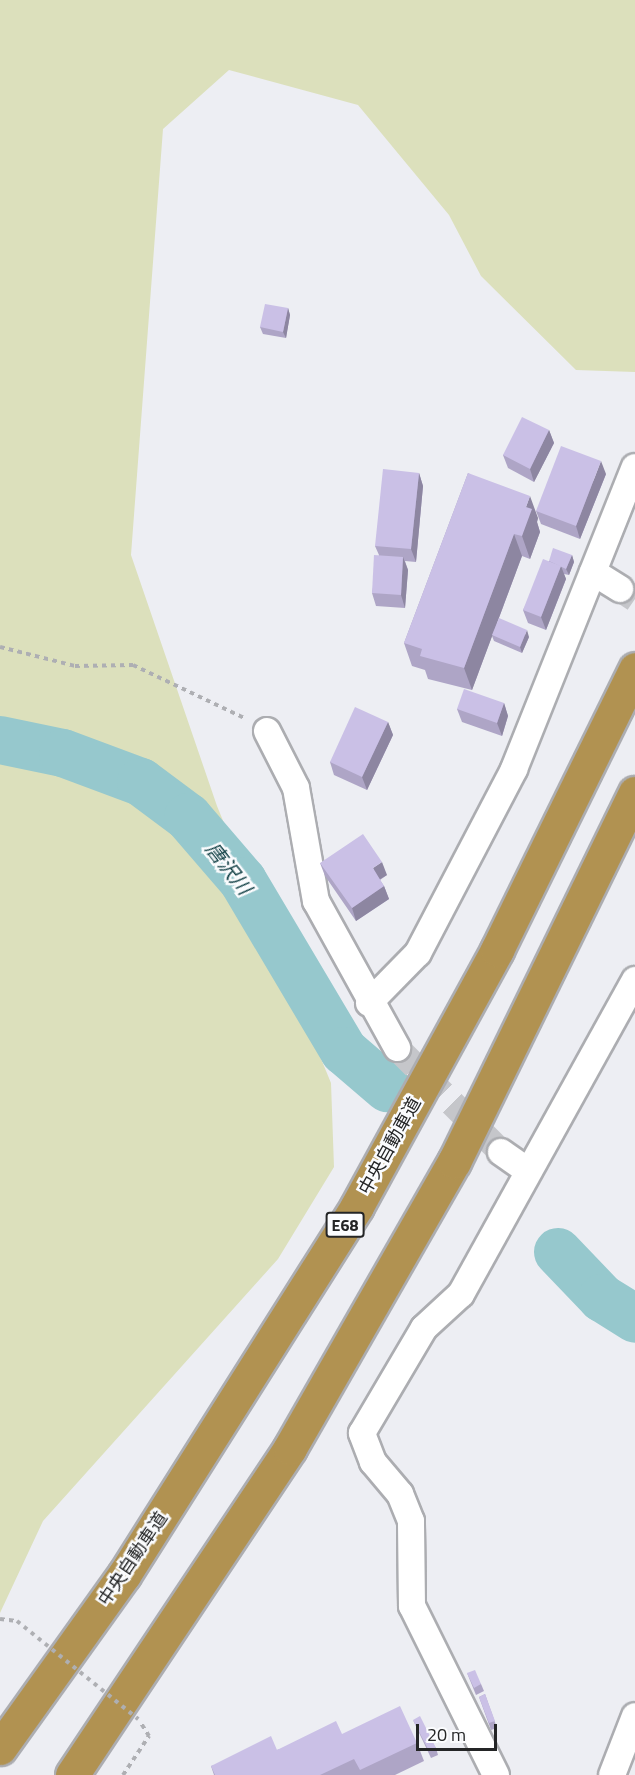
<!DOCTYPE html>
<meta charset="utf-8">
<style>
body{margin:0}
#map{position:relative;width:635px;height:1775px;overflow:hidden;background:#edeef3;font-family:"Titillium Web","Noto Sans JP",sans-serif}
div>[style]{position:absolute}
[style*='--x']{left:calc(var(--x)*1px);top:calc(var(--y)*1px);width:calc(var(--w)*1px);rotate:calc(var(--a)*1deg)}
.green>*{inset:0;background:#dce0bc}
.river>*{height:48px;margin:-24px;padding:0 24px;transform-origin:24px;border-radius:24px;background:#96c8cd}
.minor-tunnel>*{height:26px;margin-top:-13px;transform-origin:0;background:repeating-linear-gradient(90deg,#c5c6ca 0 26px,transparent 0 39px)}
.path>*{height:4px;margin-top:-2px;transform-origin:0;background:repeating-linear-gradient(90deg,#aeafb3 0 4.5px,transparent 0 9px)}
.roads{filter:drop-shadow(2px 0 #acadb1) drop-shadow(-2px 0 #acadb1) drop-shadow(0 2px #acadb1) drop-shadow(0 -2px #acadb1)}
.minor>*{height:26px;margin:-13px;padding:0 13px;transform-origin:13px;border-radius:13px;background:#fff}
.highway>*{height:33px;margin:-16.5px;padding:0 16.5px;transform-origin:16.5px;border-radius:16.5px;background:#b19251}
.path-bridge>*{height:4px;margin-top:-2px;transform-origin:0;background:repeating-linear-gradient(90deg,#aeafb3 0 4.5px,transparent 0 9px)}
.wall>*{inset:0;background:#aea5c6}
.shaded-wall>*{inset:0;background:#8d86a1}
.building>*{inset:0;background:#cac0e6}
span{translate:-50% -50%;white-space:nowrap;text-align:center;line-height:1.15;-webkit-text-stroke:5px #fbfcfe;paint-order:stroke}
.shield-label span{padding:2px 4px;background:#fbfcfe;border:2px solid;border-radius:4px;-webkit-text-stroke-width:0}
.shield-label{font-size:16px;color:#242526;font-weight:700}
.street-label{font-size:18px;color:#242526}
.water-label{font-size:20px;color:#103f44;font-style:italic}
.scale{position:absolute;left:416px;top:1724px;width:81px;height:27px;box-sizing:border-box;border:3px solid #242526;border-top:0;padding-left:8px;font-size:18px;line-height:21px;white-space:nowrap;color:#242526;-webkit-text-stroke:4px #fbfcfe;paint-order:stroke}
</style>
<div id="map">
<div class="green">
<div style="clip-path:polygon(0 0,635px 0,635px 372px,576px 370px,481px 276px,449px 215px,358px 105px,229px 70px,163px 129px,131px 555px,217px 806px,331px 1083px,334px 1167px,278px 1259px,43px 1521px,0 1613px)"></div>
</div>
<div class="river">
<div style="--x:0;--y:740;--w:64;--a:11.7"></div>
<div style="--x:63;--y:753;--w:83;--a:20.4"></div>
<div style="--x:141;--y:782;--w:59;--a:36.7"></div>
<div style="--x:188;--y:817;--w:84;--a:49.3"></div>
<div style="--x:243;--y:881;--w:198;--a:59.3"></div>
<div style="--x:344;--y:1051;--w:57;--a:40.7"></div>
<div style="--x:558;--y:1252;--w:64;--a:46.3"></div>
<div style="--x:602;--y:1298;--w:39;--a:32"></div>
</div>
<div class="minor-tunnel">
<div style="--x:620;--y:589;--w:18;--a:34"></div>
<div style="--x:397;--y:1048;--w:147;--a:45"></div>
</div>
<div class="path">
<div style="--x:0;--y:647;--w:77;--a:14.2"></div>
<div style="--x:75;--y:666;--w:58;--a:-1"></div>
<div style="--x:133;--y:665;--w:125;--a:25.5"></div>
<div style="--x:0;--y:1619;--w:17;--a:7"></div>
<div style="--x:123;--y:1775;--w:47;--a:-56.3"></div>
<div style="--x:149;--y:1736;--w:15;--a:-122"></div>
</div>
<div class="roads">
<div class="minor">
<div style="--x:593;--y:572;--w:32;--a:32"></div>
<div style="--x:267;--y:731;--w:64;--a:63"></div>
<div style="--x:296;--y:788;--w:115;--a:80"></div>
<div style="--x:316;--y:901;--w:168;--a:61.1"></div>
<div style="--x:369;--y:1003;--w:70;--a:-45.6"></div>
<div style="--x:418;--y:953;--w:208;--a:-62.4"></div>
<div style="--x:514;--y:769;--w:325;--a:-68.2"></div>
<div style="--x:501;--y:1152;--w:32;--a:35"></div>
<div style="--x:496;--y:1775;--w:189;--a:-116.4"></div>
<div style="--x:412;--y:1606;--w:85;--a:-90.7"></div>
<div style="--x:411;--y:1521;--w:29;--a:-112"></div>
<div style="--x:400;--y:1494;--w:42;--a:-130.2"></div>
<div style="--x:373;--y:1462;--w:31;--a:-111"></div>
<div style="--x:362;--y:1433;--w:122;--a:-59.4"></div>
<div style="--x:424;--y:1328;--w:50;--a:-42.6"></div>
<div style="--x:461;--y:1294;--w:359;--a:-61"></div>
<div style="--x:612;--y:1775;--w:63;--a:-68.7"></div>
</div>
<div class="highway">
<div style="--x:0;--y:1748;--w:213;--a:-54.4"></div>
<div style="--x:124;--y:1575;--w:436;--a:-57.7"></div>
<div style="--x:357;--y:1206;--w:292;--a:-61.3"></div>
<div style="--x:497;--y:950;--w:313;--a:-63.8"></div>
<div style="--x:72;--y:1775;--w:393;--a:-56.3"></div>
<div style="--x:290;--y:1448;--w:330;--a:-60.2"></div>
<div style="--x:454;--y:1162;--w:411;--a:-63.9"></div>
</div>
</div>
<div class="path-bridge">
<div style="--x:17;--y:1621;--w:156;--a:39"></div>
</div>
<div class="wall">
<div style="clip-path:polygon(288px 308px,290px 315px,286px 338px,263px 334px,260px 327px)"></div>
<div style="clip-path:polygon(549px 430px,554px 443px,534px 482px,508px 468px,503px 455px)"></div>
<div style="clip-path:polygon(419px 473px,423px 486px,416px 562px,405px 561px,408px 570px,405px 608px,376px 606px,372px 593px,379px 555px,375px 546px)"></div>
<div style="clip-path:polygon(468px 473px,538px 518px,537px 522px,540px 532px,530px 559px,522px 556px,497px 623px,529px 637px,522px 653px,494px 641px,492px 636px,472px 690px,428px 679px,425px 670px,412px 666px,404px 643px)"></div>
<div style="clip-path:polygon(606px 474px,580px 539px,541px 524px,536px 511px)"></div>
<div style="clip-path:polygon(572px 555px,574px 562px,569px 575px,564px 574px,566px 579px,546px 630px,528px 623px,523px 610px,549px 561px)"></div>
<div style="clip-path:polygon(504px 703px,508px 716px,502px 736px,462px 722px,457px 709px)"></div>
<div style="clip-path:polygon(388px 722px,393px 735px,367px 790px,334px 775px,330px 762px)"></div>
<div style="clip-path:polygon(320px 863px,387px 875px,380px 880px,384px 886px,389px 899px,356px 921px,325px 876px)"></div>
<div style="clip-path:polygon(467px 1673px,481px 1684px,484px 1691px,476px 1695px)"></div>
<div style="clip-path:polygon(485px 1694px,497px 1728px,491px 1730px,479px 1697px)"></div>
<div style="clip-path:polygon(413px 1720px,436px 1748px,438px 1755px,431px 1758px)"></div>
<div style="clip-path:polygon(342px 1734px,417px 1743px,424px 1761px,395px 1775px,214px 1775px,211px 1766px)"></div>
</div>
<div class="shaded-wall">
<div style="clip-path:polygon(288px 308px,290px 315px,286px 338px,283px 332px)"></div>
<div style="clip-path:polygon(549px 430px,554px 443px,534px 482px,530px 469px)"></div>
<div style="clip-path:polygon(601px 461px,606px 474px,580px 539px,576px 526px)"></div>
<div style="clip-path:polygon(419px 473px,423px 486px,416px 562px,411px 549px)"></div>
<div style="clip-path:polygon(530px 496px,538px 518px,537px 522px,540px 532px,530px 559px,522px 536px,526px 507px)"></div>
<div style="clip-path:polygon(514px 534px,522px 556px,472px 690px,464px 668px)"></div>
<div style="clip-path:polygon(572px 555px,574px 562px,569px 575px,566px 569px)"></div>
<div style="clip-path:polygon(403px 557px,408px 570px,405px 608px,401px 595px)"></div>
<div style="clip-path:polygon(561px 566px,566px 579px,546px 630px,541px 617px)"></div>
<div style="clip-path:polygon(527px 630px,529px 637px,522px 653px,520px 647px)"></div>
<div style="clip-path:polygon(504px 703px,508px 716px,502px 736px,497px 723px)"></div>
<div style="clip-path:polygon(388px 722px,393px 735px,367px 790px,362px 777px)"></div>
<div style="clip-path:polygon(382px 862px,387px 875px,377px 881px,373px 868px)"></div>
<div style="clip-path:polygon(384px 886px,389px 899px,356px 921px,352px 908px)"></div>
</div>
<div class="building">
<div style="clip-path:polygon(265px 304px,288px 308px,283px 332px,260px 327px)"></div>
<div style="clip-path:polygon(522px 417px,549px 430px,530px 469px,503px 455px)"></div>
<div style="clip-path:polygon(561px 446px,601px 461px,576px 526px,536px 511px)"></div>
<div style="clip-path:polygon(383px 469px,419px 473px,411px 549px,375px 546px)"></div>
<div style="clip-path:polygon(468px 473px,530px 496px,526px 507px,532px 509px,522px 536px,514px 534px,464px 668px,420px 656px,422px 649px,404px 643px)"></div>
<div style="clip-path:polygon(553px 548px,572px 555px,566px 569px,549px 561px)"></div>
<div style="clip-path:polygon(374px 555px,403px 557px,401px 595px,372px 593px)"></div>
<div style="clip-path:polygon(543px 559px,561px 566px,541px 617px,523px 610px)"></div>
<div style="clip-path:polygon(499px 618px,527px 630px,520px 647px,492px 635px)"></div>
<div style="clip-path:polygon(464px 689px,504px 703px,497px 723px,457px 709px)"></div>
<div style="clip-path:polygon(355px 707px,388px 722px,362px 777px,330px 762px)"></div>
<div style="clip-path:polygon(363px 834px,382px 862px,373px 868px,384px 886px,352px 908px,320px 863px)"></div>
<div style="clip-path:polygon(475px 1670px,481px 1684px,474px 1688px,467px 1673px)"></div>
<div style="clip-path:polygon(485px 1694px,495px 1721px,489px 1723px,479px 1697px)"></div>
<div style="clip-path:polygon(400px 1706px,417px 1743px,360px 1770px,354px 1759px,320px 1775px,215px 1775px,211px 1766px,271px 1736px,277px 1750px,336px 1721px,342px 1734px)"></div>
<div style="clip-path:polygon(420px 1716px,436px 1748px,429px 1751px,413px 1720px)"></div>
</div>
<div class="shield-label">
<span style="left:345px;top:1225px">E68</span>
</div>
<div class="street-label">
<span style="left:390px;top:1146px;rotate:-61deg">中央自動車道</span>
<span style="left:133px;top:1559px;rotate:-56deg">中央自動車道</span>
</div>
<div class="water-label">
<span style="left:229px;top:868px;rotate:52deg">唐沢川</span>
</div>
<div class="scale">20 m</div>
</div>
